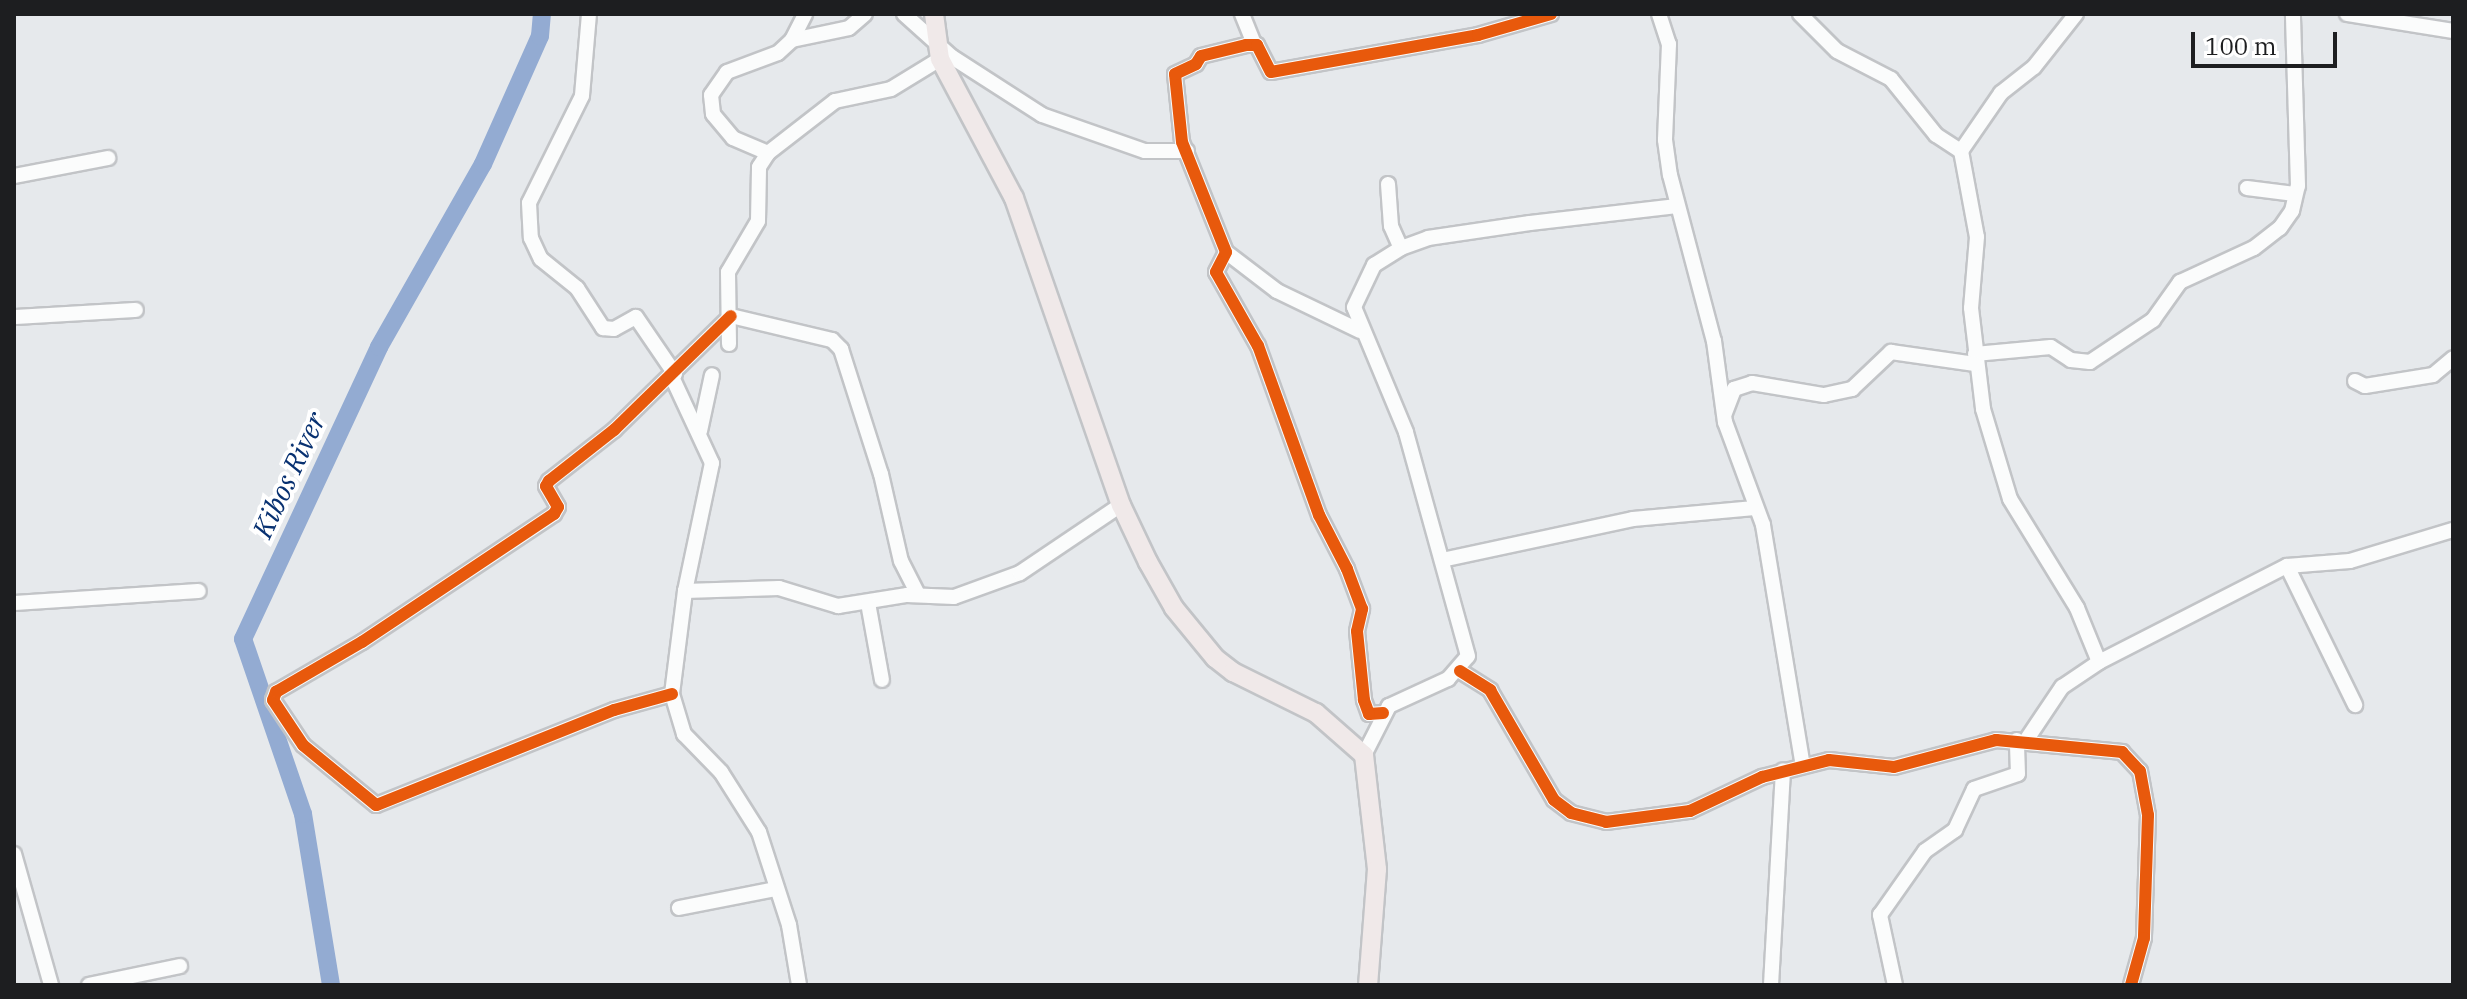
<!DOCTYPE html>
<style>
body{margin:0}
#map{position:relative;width:2467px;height:999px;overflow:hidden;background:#e6e9ec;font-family:"IBM Plex Serif",serif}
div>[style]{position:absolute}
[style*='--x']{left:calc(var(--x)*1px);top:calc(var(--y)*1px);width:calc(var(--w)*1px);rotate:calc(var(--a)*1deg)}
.river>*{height:18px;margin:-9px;padding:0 9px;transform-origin:9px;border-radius:9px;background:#93abd2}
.roads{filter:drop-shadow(2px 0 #c2c4c7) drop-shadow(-2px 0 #c2c4c7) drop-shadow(0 2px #c2c4c7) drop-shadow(0 -2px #c2c4c7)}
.minor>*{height:14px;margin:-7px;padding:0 7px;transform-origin:7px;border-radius:7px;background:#fbfcfc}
.major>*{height:18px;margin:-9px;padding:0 9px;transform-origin:9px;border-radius:9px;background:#f0e9e9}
.cycleway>*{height:12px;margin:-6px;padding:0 6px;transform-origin:6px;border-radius:6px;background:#e8590c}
span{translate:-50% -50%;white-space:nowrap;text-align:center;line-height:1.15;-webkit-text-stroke:8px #fff;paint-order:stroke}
.water-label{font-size:28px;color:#083171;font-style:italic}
.frame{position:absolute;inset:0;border:16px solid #1d1e20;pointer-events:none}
.scale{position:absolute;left:2191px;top:32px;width:146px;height:36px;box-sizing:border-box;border:4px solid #1d1e20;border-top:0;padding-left:10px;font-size:24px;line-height:28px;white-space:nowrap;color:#1d1e20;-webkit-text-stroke:6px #fff;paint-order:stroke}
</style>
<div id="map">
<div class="river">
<div style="--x:331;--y:985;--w:173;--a:-99.3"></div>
<div style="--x:303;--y:814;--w:185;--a:-108.9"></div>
<div style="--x:243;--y:639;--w:322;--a:-65"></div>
<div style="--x:379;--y:347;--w:210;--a:-60.4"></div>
<div style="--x:483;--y:164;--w:140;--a:-66"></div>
<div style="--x:540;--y:36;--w:22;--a:-85"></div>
</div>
<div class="roads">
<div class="minor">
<div style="--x:589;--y:14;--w:82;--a:94.9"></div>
<div style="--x:582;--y:96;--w:119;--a:116.4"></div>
<div style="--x:529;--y:203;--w:35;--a:87"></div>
<div style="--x:531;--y:238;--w:23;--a:65"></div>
<div style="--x:541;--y:259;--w:46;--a:38.9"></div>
<div style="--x:577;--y:288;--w:48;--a:57"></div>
<div style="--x:603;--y:328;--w:11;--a:5"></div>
<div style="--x:614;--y:329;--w:25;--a:-29"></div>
<div style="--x:636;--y:317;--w:69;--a:55.6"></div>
<div style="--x:904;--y:14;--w:64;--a:41.9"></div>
<div style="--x:952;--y:57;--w:107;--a:32.8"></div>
<div style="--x:1042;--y:115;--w:109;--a:19.3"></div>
<div style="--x:1145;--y:151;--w:42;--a:0"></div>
<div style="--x:1242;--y:14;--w:32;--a:68"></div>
<div style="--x:1659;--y:14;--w:32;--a:72"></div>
<div style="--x:1669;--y:44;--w:96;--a:92.4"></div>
<div style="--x:1665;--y:140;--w:35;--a:82"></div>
<div style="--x:1670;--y:175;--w:172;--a:75.2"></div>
<div style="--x:1714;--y:341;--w:82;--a:82.3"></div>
<div style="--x:1725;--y:422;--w:110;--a:69.7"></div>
<div style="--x:1763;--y:525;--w:244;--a:80.6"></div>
<div style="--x:1800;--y:14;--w:52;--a:45"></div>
<div style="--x:1837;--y:51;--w:61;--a:27.4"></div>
<div style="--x:1891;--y:79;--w:72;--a:51.2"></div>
<div style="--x:1936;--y:135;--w:30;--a:33"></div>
<div style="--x:2076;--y:14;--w:68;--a:128.4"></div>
<div style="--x:2034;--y:67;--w:42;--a:141.8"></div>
<div style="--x:2001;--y:93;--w:70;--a:124.6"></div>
<div style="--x:1961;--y:151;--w:87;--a:79.5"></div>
<div style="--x:1977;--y:237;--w:71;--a:94.8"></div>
<div style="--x:1971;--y:308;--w:102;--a:83.2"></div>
<div style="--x:1983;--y:409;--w:94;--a:73.3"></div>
<div style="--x:2010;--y:499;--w:128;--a:58.4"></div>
<div style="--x:2077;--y:608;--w:58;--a:67.8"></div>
<div style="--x:2347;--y:14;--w:107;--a:9.1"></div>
<div style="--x:792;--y:40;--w:58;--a:-11.9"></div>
<div style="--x:849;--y:28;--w:21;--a:-41"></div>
<div style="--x:768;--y:153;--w:38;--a:-157"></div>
<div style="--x:733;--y:138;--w:31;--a:-130"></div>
<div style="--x:713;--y:114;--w:19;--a:-96"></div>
<div style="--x:711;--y:95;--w:28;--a:-55"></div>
<div style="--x:727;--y:72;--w:54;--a:-20.4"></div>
<div style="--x:778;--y:53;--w:19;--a:-43"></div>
<div style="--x:792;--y:40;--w:29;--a:-63"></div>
<div style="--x:14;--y:176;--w:96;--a:-10.8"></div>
<div style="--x:1388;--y:184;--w:42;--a:85.9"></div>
<div style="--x:1391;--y:226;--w:24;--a:66"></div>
<div style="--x:1401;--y:248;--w:29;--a:-20"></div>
<div style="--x:1428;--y:238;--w:103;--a:-8.4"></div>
<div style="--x:1530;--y:223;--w:148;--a:-6.6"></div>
<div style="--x:2247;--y:188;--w:48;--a:7.1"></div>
<div style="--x:1226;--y:252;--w:64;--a:37.4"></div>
<div style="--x:1277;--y:291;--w:92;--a:25.7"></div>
<div style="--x:731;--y:316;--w:104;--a:13.4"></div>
<div style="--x:832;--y:340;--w:13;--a:45"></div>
<div style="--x:841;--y:349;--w:131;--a:72.3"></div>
<div style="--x:881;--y:474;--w:89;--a:77.1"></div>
<div style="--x:901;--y:561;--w:38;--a:63"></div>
<div style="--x:14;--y:317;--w:122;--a:-3.3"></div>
<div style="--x:729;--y:344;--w:72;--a:-90.8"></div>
<div style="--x:728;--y:272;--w:59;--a:-59.5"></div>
<div style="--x:758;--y:221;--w:54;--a:-88.9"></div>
<div style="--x:759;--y:167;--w:17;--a:-57"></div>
<div style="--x:768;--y:153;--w:85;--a:-37.8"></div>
<div style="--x:835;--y:101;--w:57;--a:-12.1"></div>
<div style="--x:891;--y:89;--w:57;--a:-31.5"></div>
<div style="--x:1975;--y:354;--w:76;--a:-5.3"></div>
<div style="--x:2051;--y:347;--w:24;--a:33"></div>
<div style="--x:2071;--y:360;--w:19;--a:6"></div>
<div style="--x:2090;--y:362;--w:76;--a:-33.7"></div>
<div style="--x:2153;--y:320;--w:47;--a:-54.6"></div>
<div style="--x:2180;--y:282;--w:81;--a:-24.7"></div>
<div style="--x:2254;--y:248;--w:33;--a:-38"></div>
<div style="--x:2280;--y:228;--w:21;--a:-55"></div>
<div style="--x:2292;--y:211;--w:26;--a:-77"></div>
<div style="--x:2298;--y:186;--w:172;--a:-91.7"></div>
<div style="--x:672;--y:377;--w:95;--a:65.1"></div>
<div style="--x:712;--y:463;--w:131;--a:101.9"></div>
<div style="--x:685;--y:591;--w:104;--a:97.2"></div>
<div style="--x:672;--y:694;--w:42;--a:73.3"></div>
<div style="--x:684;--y:734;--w:53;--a:45.8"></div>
<div style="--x:721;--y:772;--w:71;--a:57.7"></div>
<div style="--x:759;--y:832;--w:98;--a:72.1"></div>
<div style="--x:789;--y:925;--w:61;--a:80.5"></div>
<div style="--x:2355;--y:381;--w:11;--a:27"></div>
<div style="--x:2365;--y:386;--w:69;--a:-9.2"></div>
<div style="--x:2433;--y:375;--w:26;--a:-40"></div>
<div style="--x:1725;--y:413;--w:26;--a:-69"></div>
<div style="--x:1734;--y:389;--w:19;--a:-18"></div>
<div style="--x:1752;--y:383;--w:73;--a:9.5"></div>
<div style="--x:1824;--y:395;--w:29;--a:-12"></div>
<div style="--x:1852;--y:389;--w:54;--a:-43.5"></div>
<div style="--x:1891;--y:352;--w:85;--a:8.1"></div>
<div style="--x:700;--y:431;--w:57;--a:-77.9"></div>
<div style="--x:1442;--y:560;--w:195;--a:-12.1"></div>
<div style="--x:1633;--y:519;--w:122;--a:-5.2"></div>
<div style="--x:2287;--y:566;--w:63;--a:-4.5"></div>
<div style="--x:2350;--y:561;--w:108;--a:-16.8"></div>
<div style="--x:685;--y:591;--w:94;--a:-1.8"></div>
<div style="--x:779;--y:588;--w:62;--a:17"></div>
<div style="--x:838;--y:606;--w:70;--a:-9.1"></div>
<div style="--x:907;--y:595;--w:47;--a:2.4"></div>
<div style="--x:954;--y:597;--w:70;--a:-20"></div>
<div style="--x:1020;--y:573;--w:122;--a:-34"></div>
<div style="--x:14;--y:603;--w:185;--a:-3.7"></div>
<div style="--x:868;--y:603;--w:78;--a:79.7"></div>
<div style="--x:1460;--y:671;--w:36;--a:32"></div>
<div style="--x:1490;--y:690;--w:127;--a:59.8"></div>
<div style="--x:1554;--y:800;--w:21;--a:37"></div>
<div style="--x:1571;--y:813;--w:36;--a:14"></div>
<div style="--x:1606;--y:822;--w:85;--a:-7.5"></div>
<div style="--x:1690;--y:811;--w:80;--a:-25.3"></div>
<div style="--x:1762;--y:777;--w:69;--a:-14.2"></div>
<div style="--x:1829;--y:760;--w:65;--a:6.1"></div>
<div style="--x:1894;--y:767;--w:106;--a:-14.8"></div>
<div style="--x:1996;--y:740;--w:127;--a:5.4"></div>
<div style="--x:2122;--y:752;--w:26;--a:47"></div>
<div style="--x:2140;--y:771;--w:45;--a:79.7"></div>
<div style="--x:2148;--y:815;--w:123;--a:91.9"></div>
<div style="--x:2144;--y:938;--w:49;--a:105.5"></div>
<div style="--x:672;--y:694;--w:60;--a:164.6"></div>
<div style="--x:614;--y:710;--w:256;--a:158.2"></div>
<div style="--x:376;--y:805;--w:94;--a:-140.6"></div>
<div style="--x:303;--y:745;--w:54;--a:-123.7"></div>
<div style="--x:273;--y:700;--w:9;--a:-69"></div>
<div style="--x:276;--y:692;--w:99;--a:-30.2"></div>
<div style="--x:362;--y:642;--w:231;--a:-33.7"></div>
<div style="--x:554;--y:514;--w:8;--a:-60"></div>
<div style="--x:558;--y:507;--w:24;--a:-120"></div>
<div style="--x:546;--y:486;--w:6;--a:-59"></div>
<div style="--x:549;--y:481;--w:83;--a:-38.1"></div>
<div style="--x:614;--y:430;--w:163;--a:-44.3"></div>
<div style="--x:1383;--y:713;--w:14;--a:176"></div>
<div style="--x:1369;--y:714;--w:15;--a:-110"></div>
<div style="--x:1364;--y:700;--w:69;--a:-95.8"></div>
<div style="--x:1357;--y:631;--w:23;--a:-77"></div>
<div style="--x:1362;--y:609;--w:43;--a:-110.6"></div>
<div style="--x:1347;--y:569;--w:61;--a:-117.4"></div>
<div style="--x:1319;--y:515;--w:180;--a:-109.8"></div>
<div style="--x:1258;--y:346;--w:85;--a:-119.6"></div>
<div style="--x:1216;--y:272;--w:22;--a:-63"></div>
<div style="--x:1226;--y:252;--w:118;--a:-111.8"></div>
<div style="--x:1182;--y:142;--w:68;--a:-95.9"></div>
<div style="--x:1175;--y:74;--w:23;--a:-25"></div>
<div style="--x:1196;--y:64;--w:9;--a:-58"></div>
<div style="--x:1201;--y:56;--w:46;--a:-13.7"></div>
<div style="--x:1246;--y:45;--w:11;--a:0"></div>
<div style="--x:1257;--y:45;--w:30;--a:63"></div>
<div style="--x:1271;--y:72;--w:210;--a:-10.1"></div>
<div style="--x:1478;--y:35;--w:76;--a:-16"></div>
<div style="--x:2027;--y:739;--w:63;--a:-56.1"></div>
<div style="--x:2062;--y:687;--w:45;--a:-34"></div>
<div style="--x:2099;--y:662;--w:211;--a:-27.1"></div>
<div style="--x:2287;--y:566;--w:155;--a:63.9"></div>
<div style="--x:1364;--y:755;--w:55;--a:-63"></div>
<div style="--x:1389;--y:706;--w:65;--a:-24.6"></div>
<div style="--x:1448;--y:679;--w:30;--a:-49"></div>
<div style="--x:1468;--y:656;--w:232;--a:-105.5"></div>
<div style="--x:1406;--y:432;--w:135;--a:-112.6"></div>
<div style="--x:1354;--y:307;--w:47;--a:-64.5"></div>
<div style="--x:1374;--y:265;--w:32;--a:-32"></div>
<div style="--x:14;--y:854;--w:136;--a:74.2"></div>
<div style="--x:679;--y:908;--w:99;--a:-11.1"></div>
<div style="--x:89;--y:985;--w:93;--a:-11.8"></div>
<div style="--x:1771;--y:985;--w:215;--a:-86.8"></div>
<div style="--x:1895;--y:985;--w:72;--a:-102.1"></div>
<div style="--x:1880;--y:915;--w:78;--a:-54.9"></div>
<div style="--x:1925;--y:851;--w:37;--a:-35"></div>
<div style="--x:1955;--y:830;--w:45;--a:-65.1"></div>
<div style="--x:1974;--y:789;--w:46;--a:-18.8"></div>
<div style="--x:2018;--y:774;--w:34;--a:-92"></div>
</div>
<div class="major">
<div style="--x:934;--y:14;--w:45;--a:82.4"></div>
<div style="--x:940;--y:59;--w:157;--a:62"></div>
<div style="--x:1014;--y:198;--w:325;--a:70.8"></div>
<div style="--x:1121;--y:505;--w:63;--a:64.7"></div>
<div style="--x:1148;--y:562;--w:53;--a:60.5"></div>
<div style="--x:1174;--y:608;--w:65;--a:50.6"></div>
<div style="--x:1215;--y:658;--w:23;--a:38"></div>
<div style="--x:1233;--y:672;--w:93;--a:26.3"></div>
<div style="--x:1316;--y:713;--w:64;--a:41.2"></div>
<div style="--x:1364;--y:755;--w:115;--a:83.5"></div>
<div style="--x:1377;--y:869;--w:116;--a:94.4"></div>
</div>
</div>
<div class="cycleway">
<div style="--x:1460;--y:671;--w:36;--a:32"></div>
<div style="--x:1490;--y:690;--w:127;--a:59.8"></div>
<div style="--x:1554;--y:800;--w:21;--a:37"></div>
<div style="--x:1571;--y:813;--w:36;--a:14"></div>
<div style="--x:1606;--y:822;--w:85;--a:-7.5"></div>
<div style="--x:1690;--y:811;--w:80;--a:-25.3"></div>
<div style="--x:1762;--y:777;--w:69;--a:-14.2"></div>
<div style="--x:1829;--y:760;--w:65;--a:6.1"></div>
<div style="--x:1894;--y:767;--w:106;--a:-14.8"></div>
<div style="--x:1996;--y:740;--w:127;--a:5.4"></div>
<div style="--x:2122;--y:752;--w:26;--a:47"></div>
<div style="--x:2140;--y:771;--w:45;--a:79.7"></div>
<div style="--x:2148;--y:815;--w:123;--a:91.9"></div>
<div style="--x:2144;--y:938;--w:49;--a:105.5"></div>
<div style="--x:672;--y:694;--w:60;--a:164.6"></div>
<div style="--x:614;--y:710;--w:256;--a:158.2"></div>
<div style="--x:376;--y:805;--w:94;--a:-140.6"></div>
<div style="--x:303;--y:745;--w:54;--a:-123.7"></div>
<div style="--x:273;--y:700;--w:9;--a:-69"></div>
<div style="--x:276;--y:692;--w:99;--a:-30.2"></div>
<div style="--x:362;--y:642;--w:231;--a:-33.7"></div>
<div style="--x:554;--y:514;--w:8;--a:-60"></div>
<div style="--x:558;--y:507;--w:24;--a:-120"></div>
<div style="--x:546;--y:486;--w:6;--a:-59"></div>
<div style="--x:549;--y:481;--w:83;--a:-38.1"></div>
<div style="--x:614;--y:430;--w:163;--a:-44.3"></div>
<div style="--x:1383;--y:713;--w:14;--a:176"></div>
<div style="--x:1369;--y:714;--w:15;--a:-110"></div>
<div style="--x:1364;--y:700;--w:69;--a:-95.8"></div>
<div style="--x:1357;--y:631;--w:23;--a:-77"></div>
<div style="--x:1362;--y:609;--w:43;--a:-110.6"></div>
<div style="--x:1347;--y:569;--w:61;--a:-117.4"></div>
<div style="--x:1319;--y:515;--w:180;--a:-109.8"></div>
<div style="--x:1258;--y:346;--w:85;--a:-119.6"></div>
<div style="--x:1216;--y:272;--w:22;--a:-63"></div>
<div style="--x:1226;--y:252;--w:118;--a:-111.8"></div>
<div style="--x:1182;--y:142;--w:68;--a:-95.9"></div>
<div style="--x:1175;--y:74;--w:23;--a:-25"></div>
<div style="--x:1196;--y:64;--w:9;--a:-58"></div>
<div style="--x:1201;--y:56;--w:46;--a:-13.7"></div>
<div style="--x:1246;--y:45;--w:11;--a:0"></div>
<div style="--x:1257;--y:45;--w:30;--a:63"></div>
<div style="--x:1271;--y:72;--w:210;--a:-10.1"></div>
<div style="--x:1478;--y:35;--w:76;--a:-16"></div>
</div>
<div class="water-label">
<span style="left:289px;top:475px;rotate:-65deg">Kibos River</span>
</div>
<div class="frame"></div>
<div class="scale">100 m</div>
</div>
